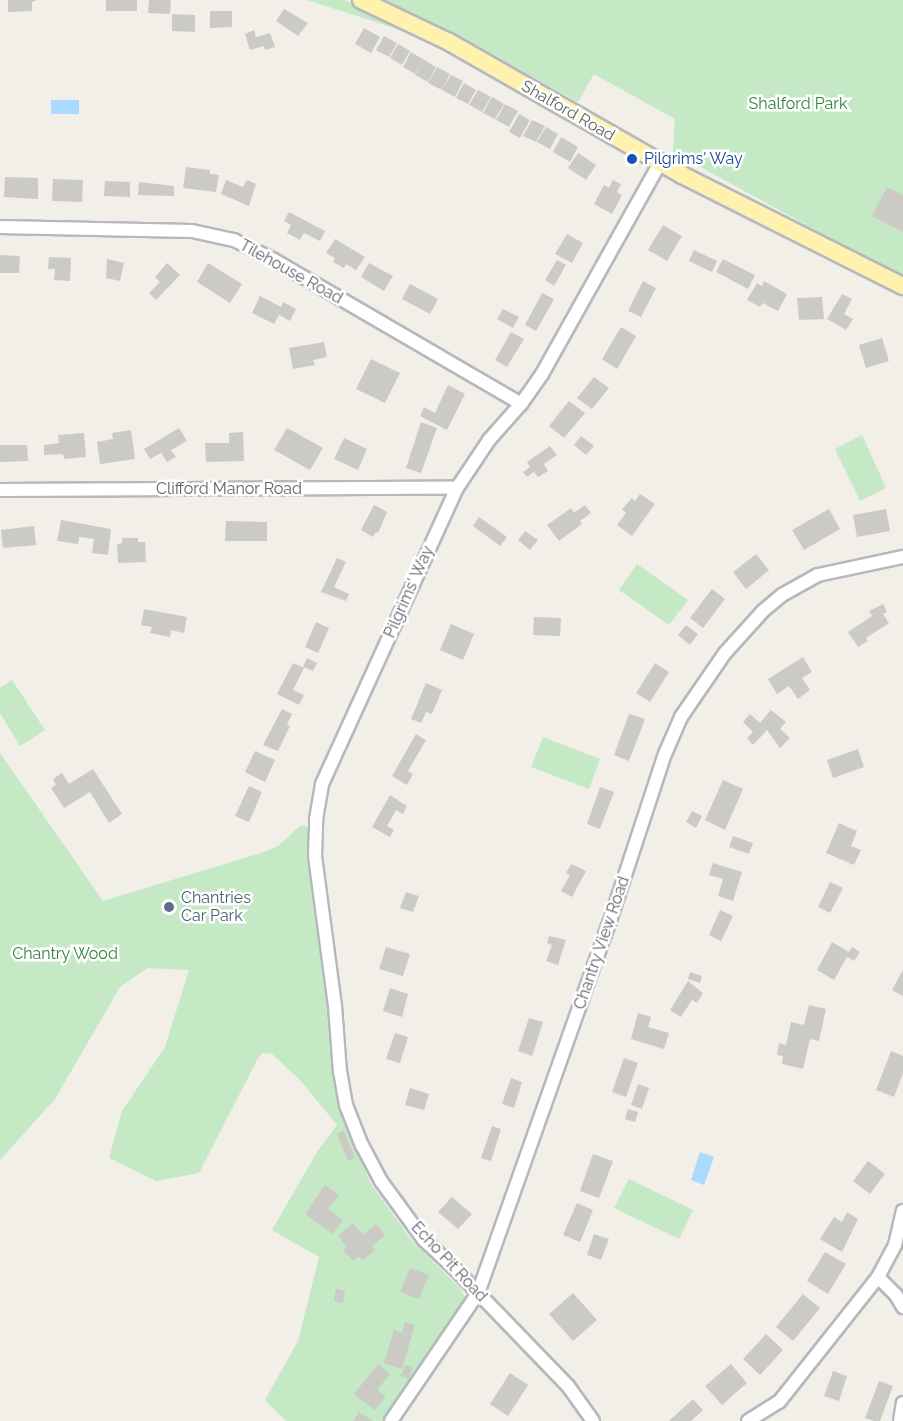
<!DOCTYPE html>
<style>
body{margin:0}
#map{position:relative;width:903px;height:1421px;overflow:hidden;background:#f1efe8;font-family:Raleway,sans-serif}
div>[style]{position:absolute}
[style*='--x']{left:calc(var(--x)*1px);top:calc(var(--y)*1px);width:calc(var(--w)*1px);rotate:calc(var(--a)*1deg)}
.green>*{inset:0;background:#c5e8c5}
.water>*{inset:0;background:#aadaff}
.building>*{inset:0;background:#cccac5}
.roads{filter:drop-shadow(2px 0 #b5b8bc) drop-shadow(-2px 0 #b5b8bc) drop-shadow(0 2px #b5b8bc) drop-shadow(0 -2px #b5b8bc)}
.minor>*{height:12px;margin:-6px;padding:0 6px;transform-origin:6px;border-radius:6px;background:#fff}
.major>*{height:16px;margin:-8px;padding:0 8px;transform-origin:8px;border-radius:8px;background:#fff2af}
.dots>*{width:16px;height:16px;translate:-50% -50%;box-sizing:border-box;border:3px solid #fff;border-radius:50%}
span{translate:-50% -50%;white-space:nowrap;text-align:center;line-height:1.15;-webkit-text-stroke:5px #fff;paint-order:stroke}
.park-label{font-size:16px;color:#348238}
.street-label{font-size:16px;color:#5f6368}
.transit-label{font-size:16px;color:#164399}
.left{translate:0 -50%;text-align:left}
.service-label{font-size:16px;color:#4e5e75}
</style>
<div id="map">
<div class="green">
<div style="clip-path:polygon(307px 0,344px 0,425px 38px,354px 15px)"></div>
<div style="clip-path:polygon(382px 0,903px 0,903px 278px,673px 152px,675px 119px,594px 74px,578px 102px,455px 35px)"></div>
<div style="clip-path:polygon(862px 435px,886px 488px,860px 501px,835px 449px)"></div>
<div style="clip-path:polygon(637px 564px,688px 600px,669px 625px,619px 590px)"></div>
<div style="clip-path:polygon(12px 680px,45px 730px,20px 746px,0 713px,0 688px)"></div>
<div style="clip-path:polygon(543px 737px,600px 759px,589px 789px,531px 767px)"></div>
<div style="clip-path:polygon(0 753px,103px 901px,264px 852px,278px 846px,301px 825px,310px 827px,308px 864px,329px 1009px,332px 1069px,344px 1122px,371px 1184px,413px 1242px,459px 1287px,465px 1297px,383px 1421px,286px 1421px,265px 1400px,298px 1341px,319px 1257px,272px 1230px,317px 1152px,337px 1125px,300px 1080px,272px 1054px,263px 1053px,258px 1058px,199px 1173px,156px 1181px,109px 1158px,122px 1111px,165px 1047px,189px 970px,147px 968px,120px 987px,55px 1099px,0 1160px)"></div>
<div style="clip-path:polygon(629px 1179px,693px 1210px,679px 1239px,614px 1208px)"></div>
</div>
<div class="water">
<div style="clip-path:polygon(51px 100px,79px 100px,79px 114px,51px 114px)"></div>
<div style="clip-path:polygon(700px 1152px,714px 1157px,704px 1185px,691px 1180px)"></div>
</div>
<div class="building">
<div style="clip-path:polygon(8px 0,37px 0,32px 2px,32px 11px,8px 12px)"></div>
<div style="clip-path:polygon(106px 0,137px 0,137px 11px,106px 11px)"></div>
<div style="clip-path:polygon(149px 0,171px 0,170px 14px,148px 13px)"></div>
<div style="clip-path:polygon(284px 9px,308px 23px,298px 36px,276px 21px)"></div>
<div style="clip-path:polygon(210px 11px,232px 11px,232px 27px,210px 28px)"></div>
<div style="clip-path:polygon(172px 14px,195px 15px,195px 32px,172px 31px)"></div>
<div style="clip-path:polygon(364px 28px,380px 37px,371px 53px,355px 44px)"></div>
<div style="clip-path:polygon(254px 30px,256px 37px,270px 33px,275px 47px,265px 50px,264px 46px,250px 50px,245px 34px)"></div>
<div style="clip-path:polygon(384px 36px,397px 43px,389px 57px,376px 50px)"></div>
<div style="clip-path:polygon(398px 44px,410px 51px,402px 65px,390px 58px)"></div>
<div style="clip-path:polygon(411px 52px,436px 67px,428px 82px,415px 75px,423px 62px,415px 74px,403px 67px)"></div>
<div style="clip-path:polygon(437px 67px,450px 74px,442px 90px,428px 83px)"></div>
<div style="clip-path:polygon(451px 75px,463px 81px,455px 97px,442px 90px)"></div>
<div style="clip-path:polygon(464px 83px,476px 90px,468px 104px,456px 98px)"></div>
<div style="clip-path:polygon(478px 90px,491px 97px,482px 112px,469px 105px)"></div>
<div style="clip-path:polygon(492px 97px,504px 104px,495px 119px,483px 113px)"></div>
<div style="clip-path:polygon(505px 104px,518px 111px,509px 127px,496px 120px)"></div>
<div style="clip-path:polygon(519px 114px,530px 120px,520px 138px,509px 132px)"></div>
<div style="clip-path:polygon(532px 120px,545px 126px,536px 142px,523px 136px)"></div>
<div style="clip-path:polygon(546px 127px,558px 134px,550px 149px,537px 142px)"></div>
<div style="clip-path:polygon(561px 137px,578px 147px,570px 162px,553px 152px)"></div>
<div style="clip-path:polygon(578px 153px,596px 165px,586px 180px,568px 168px)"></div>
<div style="clip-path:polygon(186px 167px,210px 170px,210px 174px,219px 175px,216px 192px,183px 188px)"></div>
<div style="clip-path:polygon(5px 177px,38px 178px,38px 199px,4px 197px)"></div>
<div style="clip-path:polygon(53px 179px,83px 180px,82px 202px,52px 201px)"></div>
<div style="clip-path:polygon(226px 180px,243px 187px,247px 180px,256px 184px,249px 206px,221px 194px)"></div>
<div style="clip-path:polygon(613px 180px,621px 184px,617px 192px,622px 195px,612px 214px,594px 204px,604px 185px,609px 188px)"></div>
<div style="clip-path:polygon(105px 181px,130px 182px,130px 197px,104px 196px)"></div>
<div style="clip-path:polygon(139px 182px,174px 186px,174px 196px,138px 195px)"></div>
<div style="clip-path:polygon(887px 187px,903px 195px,903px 232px,872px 216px)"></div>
<div style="clip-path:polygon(289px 212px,325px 231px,320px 241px,304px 233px,300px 240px,287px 233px,291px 225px,284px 221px)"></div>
<div style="clip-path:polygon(663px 225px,682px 236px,667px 261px,648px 250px)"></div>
<div style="clip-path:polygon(567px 234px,583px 243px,572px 263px,555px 254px)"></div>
<div style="clip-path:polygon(335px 239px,365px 257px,356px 270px,346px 264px,344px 268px,333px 262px,335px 258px,326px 253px)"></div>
<div style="clip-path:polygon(694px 250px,717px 261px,712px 272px,689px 261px)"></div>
<div style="clip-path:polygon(0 255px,20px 256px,19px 273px,0 273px)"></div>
<div style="clip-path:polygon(49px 257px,71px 258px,70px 281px,54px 280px,55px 269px,48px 269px)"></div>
<div style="clip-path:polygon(107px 259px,124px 263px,120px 281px,106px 278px)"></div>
<div style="clip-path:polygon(723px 259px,755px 275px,748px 289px,716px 272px)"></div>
<div style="clip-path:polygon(557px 260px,566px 265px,554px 286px,545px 280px)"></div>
<div style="clip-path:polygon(167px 263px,180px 275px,156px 300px,149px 293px,160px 282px,155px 277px)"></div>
<div style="clip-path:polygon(208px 263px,242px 284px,230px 303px,197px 282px)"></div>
<div style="clip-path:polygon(369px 263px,393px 276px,384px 291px,361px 277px)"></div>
<div style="clip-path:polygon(643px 281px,656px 288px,641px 317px,628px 311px)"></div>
<div style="clip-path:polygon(764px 281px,787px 294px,778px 311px,763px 303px,760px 307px,747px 300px,757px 283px,762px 286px)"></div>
<div style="clip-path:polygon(410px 284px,438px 299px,430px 314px,402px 299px)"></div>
<div style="clip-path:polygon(542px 293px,554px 299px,536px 331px,525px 325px)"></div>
<div style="clip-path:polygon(842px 294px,852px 299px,844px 314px,853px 319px,846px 330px,827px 319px)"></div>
<div style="clip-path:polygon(260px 296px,281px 307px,283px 302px,296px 309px,290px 321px,279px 315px,274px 324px,252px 313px)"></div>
<div style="clip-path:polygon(822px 297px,824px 319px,799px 320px,797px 298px)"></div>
<div style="clip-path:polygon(503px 309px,519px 317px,513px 328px,497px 319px)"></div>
<div style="clip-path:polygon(621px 327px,636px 336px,617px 369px,602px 359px)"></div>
<div style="clip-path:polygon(511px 332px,524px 339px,507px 367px,495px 360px)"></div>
<div style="clip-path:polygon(882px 338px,889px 361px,866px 368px,859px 345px)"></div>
<div style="clip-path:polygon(324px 342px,327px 357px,313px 360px,315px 365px,293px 369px,289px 348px)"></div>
<div style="clip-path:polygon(371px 359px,400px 373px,385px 403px,356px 389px)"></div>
<div style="clip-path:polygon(594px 377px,609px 388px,592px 409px,577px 398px)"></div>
<div style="clip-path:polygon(448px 385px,465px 394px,447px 430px,420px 416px,424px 407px,435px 413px)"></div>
<div style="clip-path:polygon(569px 401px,585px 413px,564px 438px,549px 426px)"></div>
<div style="clip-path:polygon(421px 422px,437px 428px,421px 473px,406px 468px)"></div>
<div style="clip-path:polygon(179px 428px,187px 441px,171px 450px,176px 457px,167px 462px,161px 453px,150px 459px,144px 449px)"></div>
<div style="clip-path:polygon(287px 428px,323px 448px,310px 470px,274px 450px)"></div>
<div style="clip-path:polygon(131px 430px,135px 459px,100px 464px,97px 442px,113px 439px,112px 433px)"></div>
<div style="clip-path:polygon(243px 432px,244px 461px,206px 462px,205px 443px,229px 443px,229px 433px)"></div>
<div style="clip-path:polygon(84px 433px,86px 457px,64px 459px,63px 454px,44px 455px,44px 445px,59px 443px,58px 435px)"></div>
<div style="clip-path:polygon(581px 436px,594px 446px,586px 455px,574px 445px)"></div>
<div style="clip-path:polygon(344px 438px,367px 449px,358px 470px,334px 459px)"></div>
<div style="clip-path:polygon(0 445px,27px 445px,28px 461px,0 462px)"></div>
<div style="clip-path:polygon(550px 446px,557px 455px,544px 464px,548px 471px,538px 477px,534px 472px,527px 477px,523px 472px,530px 467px,527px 462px)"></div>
<div style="clip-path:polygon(640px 494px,655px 504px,632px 536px,617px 525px,626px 513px,622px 509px,632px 498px,635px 501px)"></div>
<div style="clip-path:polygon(374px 505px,387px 512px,378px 533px,376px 532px,373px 537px,361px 530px)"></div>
<div style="clip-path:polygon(585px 505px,591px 513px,580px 521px,582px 524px,559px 541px,547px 525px,571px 508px,574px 513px)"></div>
<div style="clip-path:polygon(829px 509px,840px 529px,804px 550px,792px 530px)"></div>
<div style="clip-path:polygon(886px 509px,890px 531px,857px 537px,853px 515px)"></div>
<div style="clip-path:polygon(479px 517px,507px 537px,500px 546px,473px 526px)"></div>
<div style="clip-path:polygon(61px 520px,111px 529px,108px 555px,92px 553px,94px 539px,79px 537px,78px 544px,57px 541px)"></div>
<div style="clip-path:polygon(226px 521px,267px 522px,267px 541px,225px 541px)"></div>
<div style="clip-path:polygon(34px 526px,36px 545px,3px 548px,1px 530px)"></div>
<div style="clip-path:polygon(525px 531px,538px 540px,530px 550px,518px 540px)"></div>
<div style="clip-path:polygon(122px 538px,138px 538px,138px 542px,145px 542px,146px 562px,118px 563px,117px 544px,122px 543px)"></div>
<div style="clip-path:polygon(756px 554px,769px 570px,746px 589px,733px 572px)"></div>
<div style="clip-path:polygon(337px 558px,346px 562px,334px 587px,349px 594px,346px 601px,321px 592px)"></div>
<div style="clip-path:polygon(712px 589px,725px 599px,703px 628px,690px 618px)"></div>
<div style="clip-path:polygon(883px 604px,887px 612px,883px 614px,889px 623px,866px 638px,868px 641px,858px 647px,848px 632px,872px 616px,869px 611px)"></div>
<div style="clip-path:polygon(144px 609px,187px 617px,184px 633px,171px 630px,170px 637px,150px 633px,152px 627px,141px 625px)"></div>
<div style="clip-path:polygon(534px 617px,561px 618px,560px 636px,533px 635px)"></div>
<div style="clip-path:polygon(316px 622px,329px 628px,318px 653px,305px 647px)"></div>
<div style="clip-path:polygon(451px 624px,474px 634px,463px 660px,440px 650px)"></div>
<div style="clip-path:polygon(686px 625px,698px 634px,690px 645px,678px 635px)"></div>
<div style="clip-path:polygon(803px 657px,812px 672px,802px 678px,810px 690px,798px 699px,789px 686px,777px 694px,768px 679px)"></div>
<div style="clip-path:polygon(307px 658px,317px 663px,313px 671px,303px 667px)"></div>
<div style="clip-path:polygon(293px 663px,304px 668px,293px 690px,304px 695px,299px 705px,277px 694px)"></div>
<div style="clip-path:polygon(655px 663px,669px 672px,650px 702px,636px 693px)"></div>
<div style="clip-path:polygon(426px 683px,442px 690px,432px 714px,426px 712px,421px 723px,411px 719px)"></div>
<div style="clip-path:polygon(282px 709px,292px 714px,287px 724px,290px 726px,278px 751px,263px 745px)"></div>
<div style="clip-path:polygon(771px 710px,786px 722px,780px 729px,790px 738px,780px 748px,767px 730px,753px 745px,747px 738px,753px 732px,743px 722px,750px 714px,760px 723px)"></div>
<div style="clip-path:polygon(629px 714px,645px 719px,629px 761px,614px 755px)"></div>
<div style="clip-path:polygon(416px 734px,426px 740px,408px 771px,413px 774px,407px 785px,392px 776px)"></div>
<div style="clip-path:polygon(858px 749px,864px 767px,833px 778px,827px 760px)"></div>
<div style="clip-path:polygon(255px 751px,275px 760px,265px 782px,245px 772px)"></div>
<div style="clip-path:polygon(93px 769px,122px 814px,109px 823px,90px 792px,64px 808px,51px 788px,56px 785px,53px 779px,62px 773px,69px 784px)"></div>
<div style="clip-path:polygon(723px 780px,743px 789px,725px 830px,705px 820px)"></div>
<div style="clip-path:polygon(249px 786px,262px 792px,249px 822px,235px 816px)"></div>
<div style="clip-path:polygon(600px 787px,614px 792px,600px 829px,587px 824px)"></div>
<div style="clip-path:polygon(390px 795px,407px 806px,403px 814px,396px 810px,387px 826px,394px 830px,390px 837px,372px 827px)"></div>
<div style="clip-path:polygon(692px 811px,702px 816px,696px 828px,686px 822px)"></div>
<div style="clip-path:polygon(839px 823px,857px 831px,851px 846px,861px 850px,854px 865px,826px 853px)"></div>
<div style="clip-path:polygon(733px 836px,753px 843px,749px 854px,729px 847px)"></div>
<div style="clip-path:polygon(713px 863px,742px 872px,733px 901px,718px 896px,723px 879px,709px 875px)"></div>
<div style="clip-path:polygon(571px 864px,586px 871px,572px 897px,561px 891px,570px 875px,566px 873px)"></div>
<div style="clip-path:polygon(830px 882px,843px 888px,830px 913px,818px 907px)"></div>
<div style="clip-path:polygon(406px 892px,419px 896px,413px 912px,400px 908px)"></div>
<div style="clip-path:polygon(720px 910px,733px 916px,721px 941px,709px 935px)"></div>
<div style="clip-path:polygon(549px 936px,566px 940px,558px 965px,546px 961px,552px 945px,547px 943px)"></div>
<div style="clip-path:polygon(832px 942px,849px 952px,852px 947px,860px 952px,854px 961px,847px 957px,834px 980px,817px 970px)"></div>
<div style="clip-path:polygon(386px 947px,410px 954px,403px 976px,379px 969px)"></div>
<div style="clip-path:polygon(903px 970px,903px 996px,892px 990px)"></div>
<div style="clip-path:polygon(690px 972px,702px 976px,700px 983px,688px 979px)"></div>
<div style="clip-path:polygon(688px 981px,703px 993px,697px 1003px,692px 1000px,681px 1017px,670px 1010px)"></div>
<div style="clip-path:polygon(390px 988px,408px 994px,402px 1017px,383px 1011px)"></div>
<div style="clip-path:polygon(809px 1005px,826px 1009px,819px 1041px,810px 1039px,803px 1069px,782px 1064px,783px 1056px,777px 1055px,779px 1043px,786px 1045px,791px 1022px,804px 1025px)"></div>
<div style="clip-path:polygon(638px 1013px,651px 1017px,648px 1027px,669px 1033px,664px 1049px,631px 1039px)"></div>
<div style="clip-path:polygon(529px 1018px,543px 1022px,532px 1056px,518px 1051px)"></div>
<div style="clip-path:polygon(395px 1033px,408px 1037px,400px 1063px,386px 1059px)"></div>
<div style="clip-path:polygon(891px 1051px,903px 1056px,903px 1073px,894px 1097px,876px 1090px)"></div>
<div style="clip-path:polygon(624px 1058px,638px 1063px,626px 1097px,612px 1092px)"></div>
<div style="clip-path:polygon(511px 1078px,522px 1082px,514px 1108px,502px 1104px)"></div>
<div style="clip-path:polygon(638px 1084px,649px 1088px,642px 1109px,631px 1105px)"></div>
<div style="clip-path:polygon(410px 1088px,429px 1094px,424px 1110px,405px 1105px)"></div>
<div style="clip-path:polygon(628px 1109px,638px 1112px,635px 1122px,625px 1119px)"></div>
<div style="clip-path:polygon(492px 1126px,501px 1129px,491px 1161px,481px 1158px)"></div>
<div style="clip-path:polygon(344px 1131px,355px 1158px,348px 1161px,337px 1134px)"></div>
<div style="clip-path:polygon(593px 1154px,613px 1161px,599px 1198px,580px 1191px)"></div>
<div style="clip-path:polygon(868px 1161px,885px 1174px,870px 1194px,853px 1181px)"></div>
<div style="clip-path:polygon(325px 1185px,339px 1195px,328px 1209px,343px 1220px,333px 1234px,305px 1214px)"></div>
<div style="clip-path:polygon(452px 1197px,472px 1214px,458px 1229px,438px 1212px)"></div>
<div style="clip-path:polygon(577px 1203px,593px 1210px,580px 1242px,563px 1235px)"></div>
<div style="clip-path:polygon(847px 1212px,858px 1219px,842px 1252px,820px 1239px,834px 1217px,842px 1222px)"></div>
<div style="clip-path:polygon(353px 1223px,363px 1235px,376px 1224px,385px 1235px,372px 1246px,375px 1250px,362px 1261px,359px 1256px,353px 1261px,343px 1250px,347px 1247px,338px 1236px)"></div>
<div style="clip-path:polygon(594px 1234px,609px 1239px,601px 1260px,587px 1255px)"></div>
<div style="clip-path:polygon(825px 1252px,846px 1264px,828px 1294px,807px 1281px)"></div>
<div style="clip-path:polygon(410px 1268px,429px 1275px,419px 1299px,400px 1292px)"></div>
<div style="clip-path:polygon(336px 1289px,345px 1291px,343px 1303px,334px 1301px)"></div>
<div style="clip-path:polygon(573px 1293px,597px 1320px,573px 1341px,549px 1314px)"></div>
<div style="clip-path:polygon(803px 1294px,820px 1308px,793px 1341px,776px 1327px)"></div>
<div style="clip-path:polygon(405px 1322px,415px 1325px,402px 1369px,384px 1363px,394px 1330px,402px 1333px)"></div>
<div style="clip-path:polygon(766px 1334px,783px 1350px,760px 1375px,743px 1359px)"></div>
<div style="clip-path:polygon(378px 1364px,390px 1374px,377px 1390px,386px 1397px,375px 1410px,354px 1394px)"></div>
<div style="clip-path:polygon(731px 1364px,747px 1383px,722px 1405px,705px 1386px)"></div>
<div style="clip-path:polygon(406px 1365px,413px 1368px,408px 1379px,400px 1376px)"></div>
<div style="clip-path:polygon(833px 1371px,847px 1376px,839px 1401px,824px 1396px)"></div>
<div style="clip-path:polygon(510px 1373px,528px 1385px,508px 1416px,490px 1404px)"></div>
<div style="clip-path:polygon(879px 1381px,893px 1386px,880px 1421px,874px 1421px,865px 1418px)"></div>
<div style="clip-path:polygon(693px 1399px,703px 1410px,691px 1421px,669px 1421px)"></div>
<div style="clip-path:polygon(359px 1412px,373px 1421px,353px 1421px)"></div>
</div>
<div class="roads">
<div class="minor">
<div style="--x:0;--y:227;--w:192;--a:1.2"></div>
<div style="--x:192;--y:231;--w:43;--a:12.1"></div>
<div style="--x:234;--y:240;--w:45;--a:26.6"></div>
<div style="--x:274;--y:260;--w:286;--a:30.2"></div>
<div style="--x:0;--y:490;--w:457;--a:-0.3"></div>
<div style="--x:878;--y:1277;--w:25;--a:45"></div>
<div style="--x:896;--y:1295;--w:14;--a:60"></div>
<div style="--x:391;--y:1421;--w:155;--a:-55.8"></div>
<div style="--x:478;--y:1293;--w:392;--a:-70.5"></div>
<div style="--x:609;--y:924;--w:179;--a:-71.8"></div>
<div style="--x:665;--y:754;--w:40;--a:-66.6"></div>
<div style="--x:681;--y:717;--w:78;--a:-55.5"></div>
<div style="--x:725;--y:653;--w:57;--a:-47.9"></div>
<div style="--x:763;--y:611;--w:25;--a:-40"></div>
<div style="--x:782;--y:595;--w:41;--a:-29.1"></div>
<div style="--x:818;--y:575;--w:87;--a:-12"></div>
<div style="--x:593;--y:1421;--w:43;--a:-125.5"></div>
<div style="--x:568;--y:1386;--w:167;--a:-134"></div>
<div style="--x:452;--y:1266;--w:38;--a:-137"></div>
<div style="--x:424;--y:1240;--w:73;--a:-126.1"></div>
<div style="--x:381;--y:1181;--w:40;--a:-118"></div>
<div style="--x:362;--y:1146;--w:44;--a:-111.3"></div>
<div style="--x:346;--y:1105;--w:34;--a:-100"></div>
<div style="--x:340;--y:1072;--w:66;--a:-94.3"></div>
<div style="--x:335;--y:1006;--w:151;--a:-97.6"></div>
<div style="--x:315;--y:856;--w:37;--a:-88"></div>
<div style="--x:316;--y:819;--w:36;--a:-80"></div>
<div style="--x:322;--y:784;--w:325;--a:-65.5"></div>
<div style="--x:457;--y:488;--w:58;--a:-56.3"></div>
<div style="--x:489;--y:440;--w:48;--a:-48.4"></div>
<div style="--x:521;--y:404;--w:37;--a:-55"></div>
<div style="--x:542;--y:374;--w:242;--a:-60.8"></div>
<div style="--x:748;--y:1421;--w:36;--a:-32"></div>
<div style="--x:779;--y:1402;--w:159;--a:-51.6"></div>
<div style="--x:878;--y:1277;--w:36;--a:-62"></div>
<div style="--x:895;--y:1245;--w:35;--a:-77"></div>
<div style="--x:900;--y:1421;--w:18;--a:-81"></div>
</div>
<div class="major">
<div style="--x:361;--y:0;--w:98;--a:25.5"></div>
<div style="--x:449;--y:42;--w:268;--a:29.7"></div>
<div style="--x:682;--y:175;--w:247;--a:26.7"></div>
</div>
</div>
<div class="dots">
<div style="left:632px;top:159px;background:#1a4fb4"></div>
<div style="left:169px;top:907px;background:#5c6f8a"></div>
</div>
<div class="park-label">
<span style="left:798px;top:104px">Shalford Park</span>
<span style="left:65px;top:954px">Chantry Wood</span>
</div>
<div class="street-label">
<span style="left:568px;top:111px;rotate:30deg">Shalford Road</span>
<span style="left:291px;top:272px;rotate:29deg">Tilehouse Road</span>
<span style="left:229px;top:489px">Clifford Manor Road</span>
<span style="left:409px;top:592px;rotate:-66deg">Pilgrims' Way</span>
<span style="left:602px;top:943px;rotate:-71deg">Chantry View Road</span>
<span style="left:449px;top:1262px;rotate:47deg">Echo Pit Road</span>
</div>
<div class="transit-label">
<span class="left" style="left:644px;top:159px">Pilgrims' Way</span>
</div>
<div class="service-label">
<span class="left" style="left:181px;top:907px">Chantries<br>Car Park</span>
</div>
</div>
